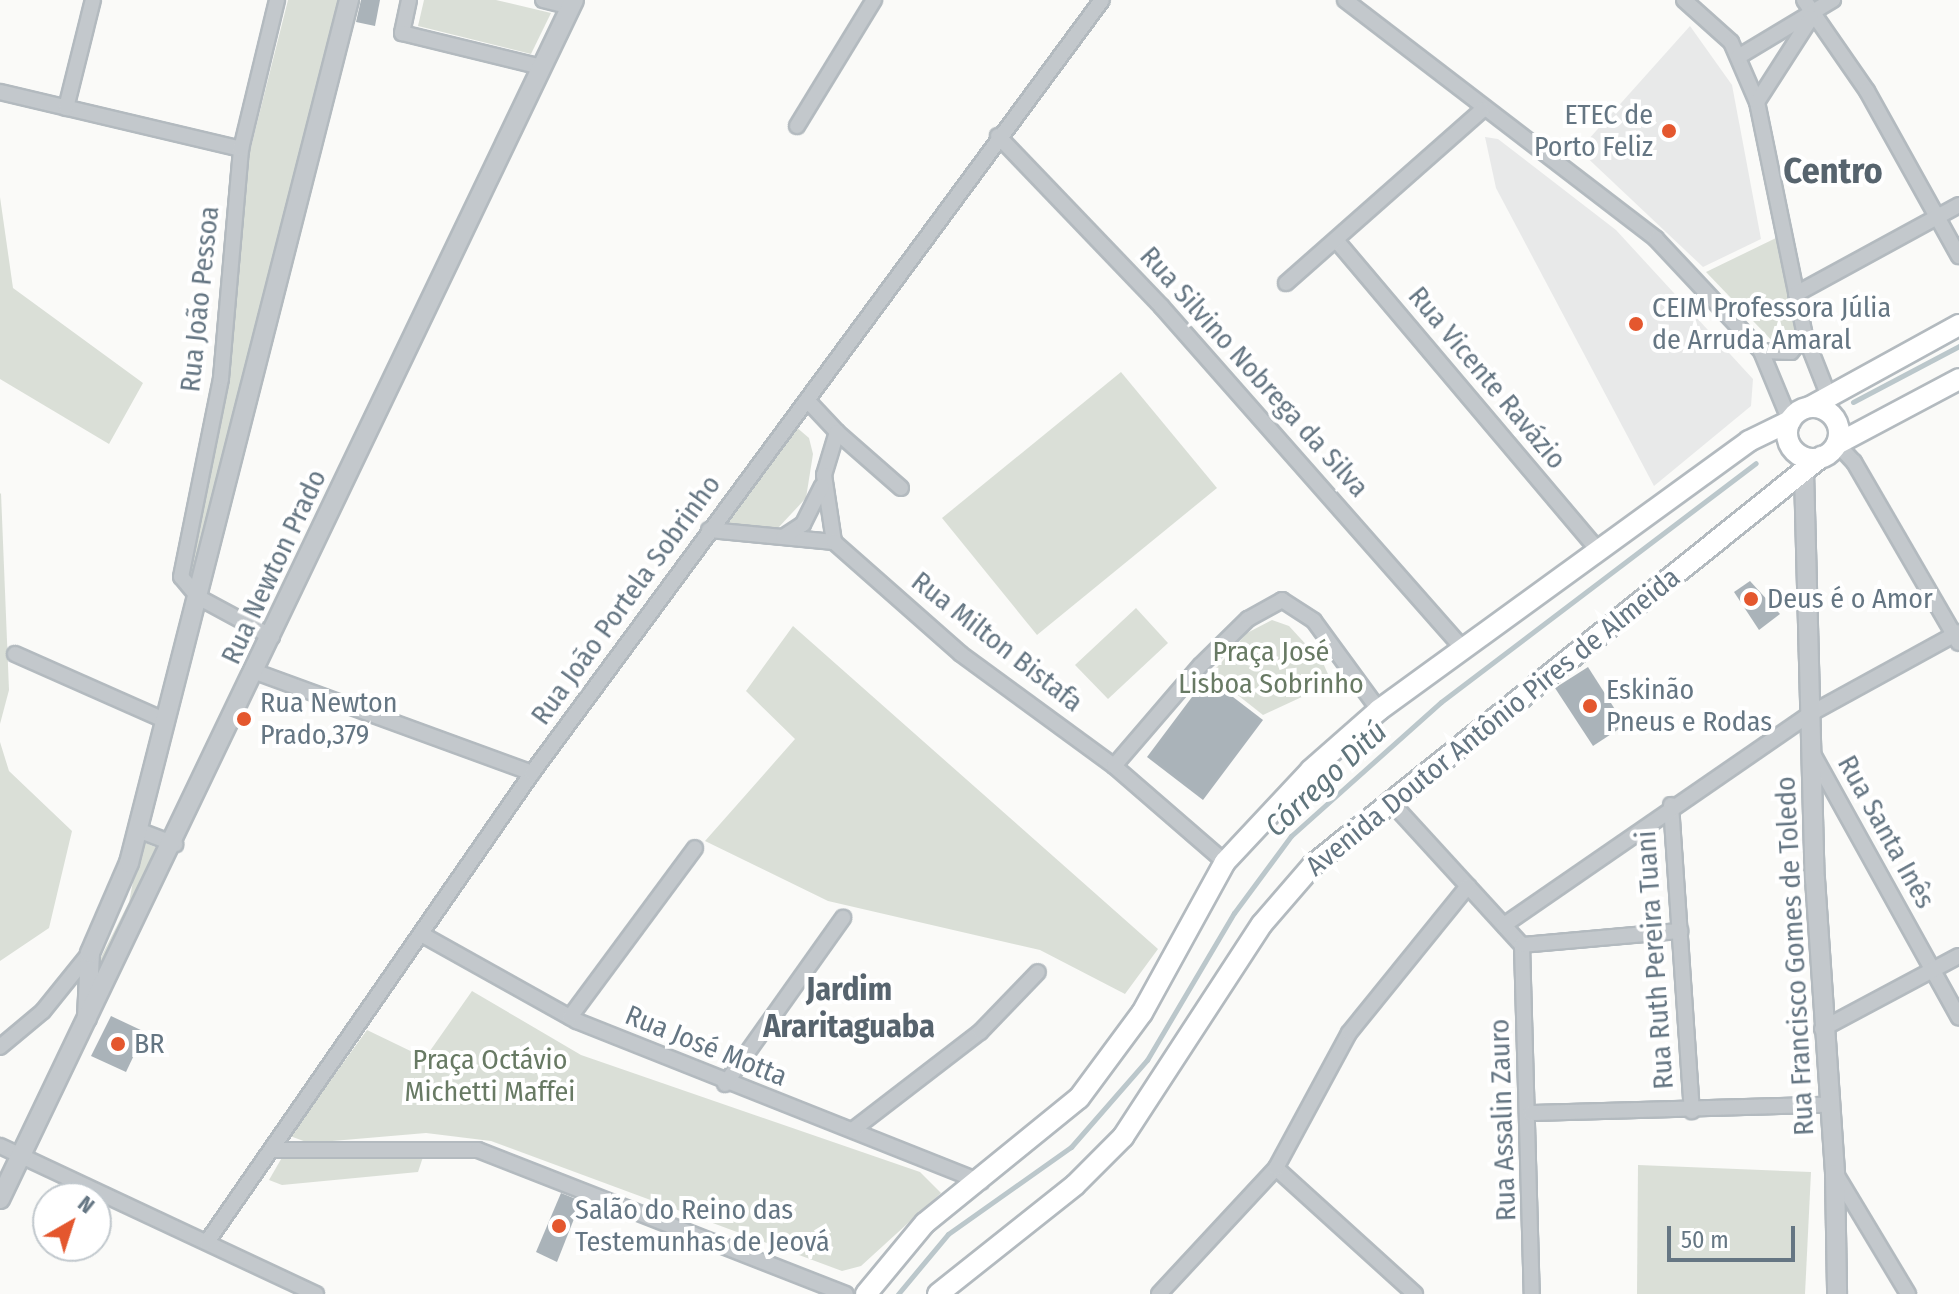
<!DOCTYPE html>
<meta charset="utf-8">
<style>
body{margin:0}
#map{position:relative;width:1959px;height:1294px;overflow:hidden;background:#fafaf8;font-family:"Fira Sans Condensed",sans-serif}
div>[style]{position:absolute}
[style*='--x']{left:calc(var(--x)*1px);top:calc(var(--y)*1px);width:calc(var(--w)*1px);rotate:calc(var(--a)*1deg)}
.built>*{inset:0;background:#e8e9e9}
.green>*{inset:0;background:#dadfd7}
.stream>*{height:5px;margin:-2.5px;padding:0 2.5px;transform-origin:2.5px;border-radius:2.5px;background:#bbc7cb}
.building>*{inset:0;background:#aab3b9}
.roads{filter:drop-shadow(2px 0 #b3babf) drop-shadow(-2px 0 #b3babf) drop-shadow(0 2px #b3babf) drop-shadow(0 -2px #b3babf)}
.minor>*{height:14px;margin:-7px;padding:0 7px;transform-origin:7px;border-radius:7px;background:#c3c8cc}
.tertiary>*{height:18px;margin:-9px;padding:0 9px;transform-origin:9px;border-radius:9px;background:#c3c8cc}
.secondary>*{height:20px;margin:-10px;padding:0 10px;transform-origin:10px;border-radius:10px;background:#fff}
.secondary>.ring{margin:-10px;padding:0;box-sizing:content-box;background:none;border:20px solid #fff;border-radius:50%}
.dots>*{width:22px;height:22px;translate:-50% -50%;box-sizing:border-box;border:4px solid #fff;border-radius:50%}
span{translate:-50% -50%;white-space:nowrap;text-align:center;line-height:1.15;-webkit-text-stroke:8px #fff;paint-order:stroke}
.poi-label{font-size:28px;color:#657683}
.right{translate:-100% -50%;text-align:right}
.left{translate:0 -50%;text-align:left}
.street-label{font-size:28px;color:#657683}
.park-label{font-size:28px;color:#687a64}
.water-label{font-size:30px;color:#60757c;font-style:italic}
.quarter-label{font-size:32px;color:#57646e;font-weight:700}
.district-label{font-size:36px;color:#57646e;font-weight:700}
.north{position:absolute;left:32px;top:1182px;width:80px;height:80px;box-sizing:border-box;background:#fff;border:2px solid #c1c8cd;border-radius:50%;rotate:39deg;font-size:22px;font-weight:700;line-height:32px;text-align:center;color:#657683}
.north::after{content:'';display:block;margin:auto;width:28px;height:36px;background:#e4572e;clip-path:polygon(50% 0,100% 100%,50% 72%,0 100%)}
.scale{position:absolute;left:1667px;top:1226px;width:128px;height:36px;box-sizing:border-box;border:4px solid #657683;border-top:0;padding-left:10px;font-size:24px;line-height:28px;white-space:nowrap;color:#657683;-webkit-text-stroke:6px #fff;paint-order:stroke}
</style>
<div id="map">
<div class="built">
<div style="clip-path:polygon(1690px 26px,1732px 85px,1761px 239px,1703px 267px,1579px 150px)"></div>
<div style="clip-path:polygon(1485px 137px,1498px 139px,1616px 230px,1753px 379px,1751px 406px,1654px 486px,1496px 188px)"></div>
</div>
<div class="green">
<div style="clip-path:polygon(288px 0,342px 0,193px 576px,189px 569px,229px 379px,250px 151px)"></div>
<div style="clip-path:polygon(424px 0,496px 0,551px 13px,531px 54px,418px 26px)"></div>
<div style="clip-path:polygon(0 197px,13px 288px,143px 383px,109px 444px,0 379px)"></div>
<div style="clip-path:polygon(1776px 238px,1795px 332px,1791px 345px,1778px 347px,1706px 272px)"></div>
<div style="clip-path:polygon(1121px 372px,1217px 488px,1037px 635px,942px 518px)"></div>
<div style="clip-path:polygon(795px 426px,809px 438px,813px 454px,806px 498px,778px 528px,730px 526px,724px 518px)"></div>
<div style="clip-path:polygon(1px 493px,9px 690px,0 724px,0 494px)"></div>
<div style="clip-path:polygon(1136px 608px,1168px 643px,1108px 699px,1075px 665px)"></div>
<div style="clip-path:polygon(1272px 620px,1289px 626px,1323px 663px,1332px 683px,1263px 715px,1211px 674px,1247px 633px)"></div>
<div style="clip-path:polygon(793px 626px,1158px 949px,1125px 994px,1040px 950px,828px 901px,705px 841px,795px 739px,746px 691px)"></div>
<div style="clip-path:polygon(0 742px,9px 771px,72px 831px,49px 928px,0 961px)"></div>
<div style="clip-path:polygon(141px 841px,162px 850px,94px 988px,94px 971px,129px 902px)"></div>
<div style="clip-path:polygon(472px 991px,581px 1055px,920px 1172px,941px 1193px,861px 1266px,842px 1271px,491px 1141px,426px 1133px,309px 1143px,290px 1136px,367px 1030px,425px 1058px)"></div>
<div style="clip-path:polygon(284px 1154px,424px 1154px,418px 1172px,282px 1185px,269px 1180px)"></div>
<div style="clip-path:polygon(1638px 1165px,1811px 1172px,1805px 1294px,1637px 1294px)"></div>
</div>
<div class="stream">
<div style="--x:1853;--y:402;--w:120;--a:-27.8"></div>
<div style="--x:898;--y:1294;--w:78;--a:-50.2"></div>
<div style="--x:948;--y:1234;--w:151;--a:-35.3"></div>
<div style="--x:1071;--y:1147;--w:116;--a:-48.9"></div>
<div style="--x:1147;--y:1060;--w:171;--a:-59.4"></div>
<div style="--x:1234;--y:913;--w:96;--a:-53.5"></div>
<div style="--x:1291;--y:836;--w:201;--a:-41.8"></div>
<div style="--x:1441;--y:702;--w:395;--a:-37.2"></div>
</div>
<div class="building">
<div style="clip-path:polygon(361px 0,380px 0,375px 26px,356px 22px)"></div>
<div style="clip-path:polygon(1750px 581px,1780px 614px,1759px 630px,1734px 592px)"></div>
<div style="clip-path:polygon(1588px 667px,1625px 725px,1593px 746px,1555px 688px)"></div>
<div style="clip-path:polygon(1207px 677px,1263px 720px,1203px 800px,1147px 757px)"></div>
<div style="clip-path:polygon(111px 1016px,145px 1032px,126px 1072px,91px 1056px)"></div>
<div style="clip-path:polygon(561px 1193px,581px 1201px,557px 1262px,536px 1252px)"></div>
</div>
<div class="roads">
<div class="minor">
<div style="--x:409;--y:0;--w:34;--a:102"></div>
<div style="--x:402;--y:33;--w:144;--a:13.7"></div>
<div style="--x:543;--y:0;--w:29;--a:14"></div>
<div style="--x:1345;--y:0;--w:392;--a:37.5"></div>
<div style="--x:1656;--y:239;--w:154;--a:46.8"></div>
<div style="--x:1761;--y:351;--w:76;--a:67.5"></div>
<div style="--x:1684;--y:0;--w:63;--a:41.8"></div>
<div style="--x:1731;--y:42;--w:65;--a:66.6"></div>
<div style="--x:1757;--y:102;--w:239;--a:78.4"></div>
<div style="--x:1805;--y:336;--w:66;--a:68.5"></div>
<div style="--x:1804;--y:0;--w:111;--a:55.3"></div>
<div style="--x:1867;--y:91;--w:189;--a:60.9"></div>
<div style="--x:1738;--y:57;--w:111;--a:-31"></div>
<div style="--x:0;--y:92;--w:248;--a:13.3"></div>
<div style="--x:1757;--y:102;--w:100;--a:-57.3"></div>
<div style="--x:66;--y:108;--w:111;--a:-76"></div>
<div style="--x:797;--y:126;--w:148;--a:-58.6"></div>
<div style="--x:998;--y:136;--w:236;--a:46.2"></div>
<div style="--x:1161;--y:306;--w:457;--a:48.6"></div>
<div style="--x:1336;--y:240;--w:407;--a:49.8"></div>
<div style="--x:1286;--y:283;--w:261;--a:-41.4"></div>
<div style="--x:1796;--y:294;--w:186;--a:-28.6"></div>
<div style="--x:1761;--y:351;--w:30;--a:2"></div>
<div style="--x:1791;--y:352;--w:21;--a:-49"></div>
<div style="--x:807;--y:400;--w:44;--a:46.8"></div>
<div style="--x:837;--y:432;--w:45;--a:106.8"></div>
<div style="--x:824;--y:475;--w:68;--a:81.5"></div>
<div style="--x:837;--y:432;--w:85;--a:41.2"></div>
<div style="--x:1837;--y:444;--w:25;--a:47"></div>
<div style="--x:1854;--y:462;--w:209;--a:59.9"></div>
<div style="--x:709;--y:530;--w:126;--a:5.5"></div>
<div style="--x:834;--y:542;--w:169;--a:41.4"></div>
<div style="--x:961;--y:654;--w:190;--a:36.2"></div>
<div style="--x:1114;--y:766;--w:147;--a:40.9"></div>
<div style="--x:783;--y:537;--w:24;--a:-33"></div>
<div style="--x:803;--y:524;--w:42;--a:-63.4"></div>
<div style="--x:272;--y:637;--w:84;--a:-151.6"></div>
<div style="--x:198;--y:597;--w:26;--a:-130"></div>
<div style="--x:181;--y:577;--w:203;--a:-78.6"></div>
<div style="--x:221;--y:378;--w:230;--a:-85"></div>
<div style="--x:241;--y:149;--w:153;--a:-76.4"></div>
<div style="--x:15;--y:654;--w:165;--a:23.9"></div>
<div style="--x:256;--y:672;--w:294;--a:20.1"></div>
<div style="--x:1814;--y:756;--w:299;--a:61"></div>
<div style="--x:1114;--y:766;--w:133;--a:-49.3"></div>
<div style="--x:1201;--y:665;--w:66;--a:-44.4"></div>
<div style="--x:1248;--y:619;--w:39;--a:-29"></div>
<div style="--x:1282;--y:600;--w:38;--a:33"></div>
<div style="--x:1314;--y:621;--w:110;--a:53.9"></div>
<div style="--x:1389;--y:800;--w:197;--a:47.5"></div>
<div style="--x:1671;--y:805;--w:307;--a:86.1"></div>
<div style="--x:138;--y:830;--w:40;--a:21"></div>
<div style="--x:1504;--y:925;--w:369;--a:-34.6"></div>
<div style="--x:1808;--y:715;--w:172;--a:-28.8"></div>
<div style="--x:423;--y:935;--w:176;--a:29.2"></div>
<div style="--x:577;--y:1021;--w:435;--a:21.7"></div>
<div style="--x:1522;--y:945;--w:349;--a:88.4"></div>
<div style="--x:1522;--y:945;--w:159;--a:-5.1"></div>
<div style="--x:570;--y:1017;--w:210;--a:-53.5"></div>
<div style="--x:1822;--y:1029;--w:155;--a:-28.1"></div>
<div style="--x:0;--y:1047;--w:56;--a:-39.9"></div>
<div style="--x:43;--y:1011;--w:73;--a:-51.1"></div>
<div style="--x:725;--y:1084;--w:204;--a:-54.6"></div>
<div style="--x:1531;--y:1113;--w:295;--a:-1.6"></div>
<div style="--x:854;--y:1129;--w:159;--a:-37.6"></div>
<div style="--x:980;--y:1032;--w:83;--a:-46"></div>
<div style="--x:0;--y:1146;--w:349;--a:25.1"></div>
<div style="--x:272;--y:1150;--w:206;--a:0"></div>
<div style="--x:478;--y:1150;--w:395;--a:21.4"></div>
<div style="--x:1276;--y:1168;--w:188;--a:42.2"></div>
<div style="--x:1836;--y:1174;--w:140;--a:59"></div>
<div style="--x:207;--y:1242;--w:571;--a:-55.28"></div>
<div style="--x:532;--y:773;--w:960;--a:-53.6"></div>
<div style="--x:1159;--y:1294;--w:172;--a:-47.1"></div>
<div style="--x:1276;--y:1168;--w:153;--a:-61.6"></div>
<div style="--x:1349;--y:1033;--w:189;--a:-51"></div>
</div>
<div class="tertiary">
<div style="--x:1804;--y:472;--w:407;--a:88.5"></div>
<div style="--x:1815;--y:879;--w:296;--a:86.1"></div>
<div style="--x:1835;--y:1174;--w:120;--a:89"></div>
<div style="--x:87;--y:1018;--w:65;--a:-87.4"></div>
<div style="--x:90;--y:953;--w:98;--a:-66.6"></div>
<div style="--x:129;--y:863;--w:891;--a:-75.7"></div>
<div style="--x:0;--y:1199;--w:1329;--a:-64.42"></div>
</div>
<div class="secondary">
<div style="--x:1810;--y:407;--w:170;--a:-28.8"></div>
<div class="ring" style="left:1787px;top:407px;width:32px;height:32px"></div>
<div style="--x:1837;--y:444;--w:138;--a:-28"></div>
<div style="--x:866;--y:1294;--w:92;--a:-50.3"></div>
<div style="--x:925;--y:1223;--w:198;--a:-39.1"></div>
<div style="--x:1079;--y:1098;--w:106;--a:-53.5"></div>
<div style="--x:1142;--y:1013;--w:172;--a:-61.2"></div>
<div style="--x:1225;--y:862;--w:126;--a:-46.9"></div>
<div style="--x:1311;--y:770;--w:91;--a:-41.4"></div>
<div style="--x:1379;--y:710;--w:457;--a:-36"></div>
<div style="--x:1749;--y:441;--w:46;--a:-26"></div>
<div style="--x:938;--y:1294;--w:175;--a:-38.5"></div>
<div style="--x:1075;--y:1185;--w:68;--a:-45"></div>
<div style="--x:1123;--y:1137;--w:254;--a:-56.9"></div>
<div style="--x:1262;--y:924;--w:78;--a:-49.2"></div>
<div style="--x:1313;--y:865;--w:652;--a:-38.77"></div>
</div>
</div>
<div class="dots">
<div style="left:1669px;top:131px;background:#e4572e"></div>
<div style="left:1636px;top:324px;background:#e4572e"></div>
<div style="left:1751px;top:599px;background:#e4572e"></div>
<div style="left:1590px;top:706px;background:#e4572e"></div>
<div style="left:244px;top:719px;background:#e4572e"></div>
<div style="left:118px;top:1044px;background:#e4572e"></div>
<div style="left:559px;top:1226px;background:#e4572e"></div>
</div>
<div class="poi-label">
<span class="right" style="left:1653px;top:131px">ETEC de<br>Porto Feliz</span>
<span class="left" style="left:1652px;top:324px">CEIM Professora Júlia<br>de Arruda Amaral</span>
<span class="left" style="left:1767px;top:599px">Deus é o Amor</span>
<span class="left" style="left:1606px;top:706px">Eskinão<br>Pneus e Rodas</span>
<span class="left" style="left:260px;top:719px">Rua Newton<br>Prado,379</span>
<span class="left" style="left:134px;top:1044px">BR</span>
<span class="left" style="left:575px;top:1226px">Salão do Reino das<br>Testemunhas de Jeová</span>
</div>
<div class="street-label">
<span style="left:200px;top:299px;rotate:-84deg">Rua João Pessoa</span>
<span style="left:1254px;top:372px;rotate:48deg">Rua Silvino Nobrega da Silva</span>
<span style="left:1487px;top:378px;rotate:50deg">Rua Vicente Ravázio</span>
<span style="left:274px;top:567px;rotate:-65deg">Rua Newton Prado</span>
<span style="left:626px;top:600px;rotate:-54deg">Rua João Portela Sobrinho</span>
<span style="left:997px;top:642px;rotate:38deg">Rua Milton Bistafa</span>
<span style="left:1493px;top:722px;rotate:-39deg">Avenida Doutor Antônio Pires de Almeida</span>
<span style="left:1886px;top:832px;rotate:61deg">Rua Santa Inês</span>
<span style="left:1795px;top:956px;rotate:-93deg">Rua Francisco Gomes de Toledo</span>
<span style="left:1655px;top:960px;rotate:-94deg">Rua Ruth Pereira Tuani</span>
<span style="left:706px;top:1046px;rotate:22deg">Rua José Motta</span>
<span style="left:1503px;top:1120px;rotate:-92deg">Rua Assalin Zauro</span>
</div>
<div class="park-label">
<span style="left:1271px;top:668px">Praça José<br>Lisboa Sobrinho</span>
<span style="left:490px;top:1076px">Praça Octávio<br>Michetti Maffei</span>
</div>
<div class="water-label">
<span style="left:1326px;top:779px;rotate:-43deg">Córrego Ditú</span>
</div>
<div class="quarter-label">
<span style="left:849px;top:1008px">Jardim<br>Araritaguaba</span>
</div>
<div class="district-label">
<span style="left:1833px;top:172px">Centro</span>
</div>
<div class="north">N</div>
<div class="scale">50 m</div>
</div>
